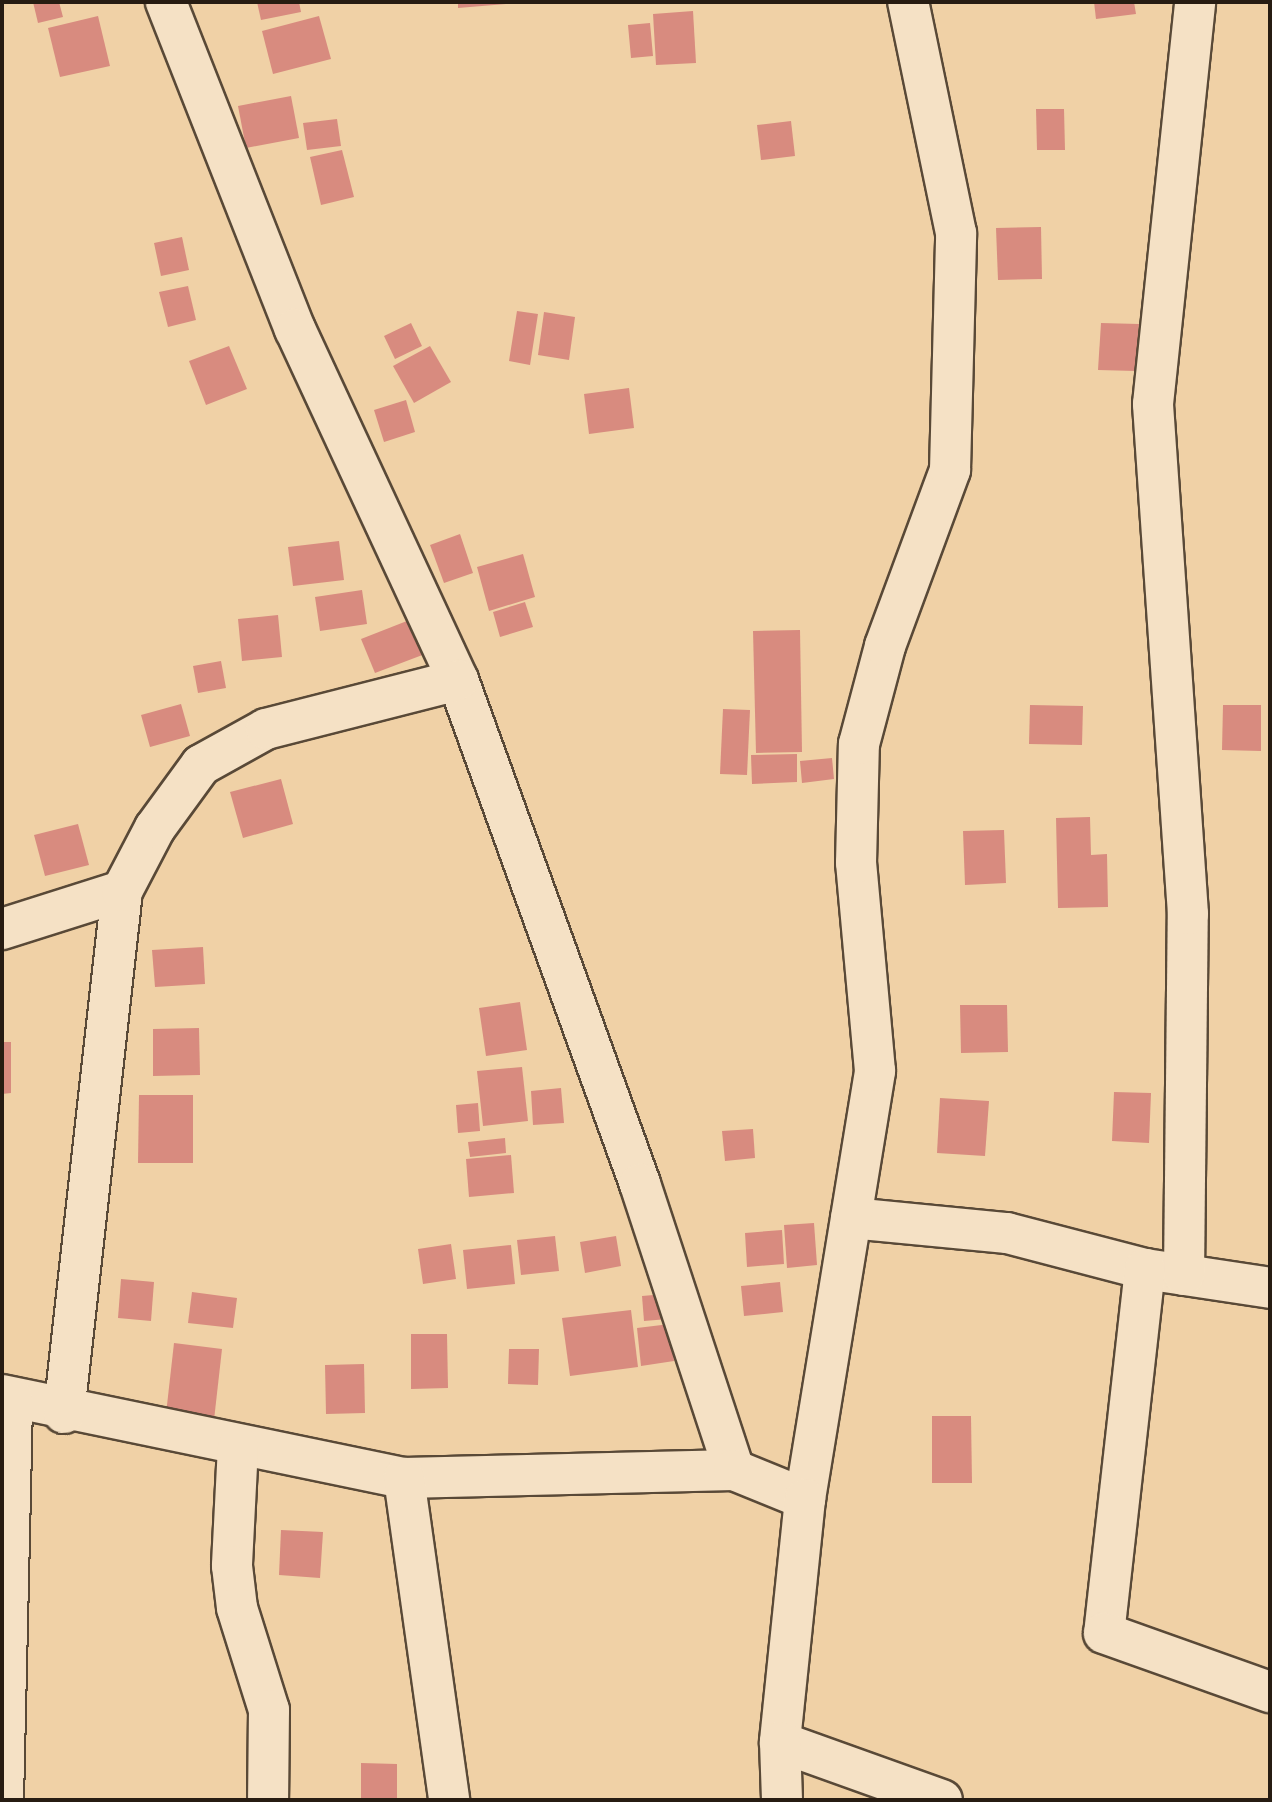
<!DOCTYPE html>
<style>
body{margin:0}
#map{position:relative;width:1272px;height:1802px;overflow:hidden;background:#f0d1a6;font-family:"IM FELL English",serif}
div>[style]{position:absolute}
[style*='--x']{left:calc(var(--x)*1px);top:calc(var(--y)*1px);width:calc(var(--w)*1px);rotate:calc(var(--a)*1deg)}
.building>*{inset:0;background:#d88b7f}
.roads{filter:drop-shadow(2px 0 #594937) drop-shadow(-2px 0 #594937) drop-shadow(0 2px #594937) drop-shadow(0 -2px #594937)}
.street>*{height:40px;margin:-20px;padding:0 20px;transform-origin:20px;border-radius:20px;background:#f5e1c5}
span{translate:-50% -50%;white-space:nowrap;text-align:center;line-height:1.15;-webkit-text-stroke:8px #f5e1c5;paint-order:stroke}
.frame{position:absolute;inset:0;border:4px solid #271c12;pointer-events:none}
</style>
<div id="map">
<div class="building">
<div style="clip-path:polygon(33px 2px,59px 2px,63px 17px,38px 23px)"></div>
<div style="clip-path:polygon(257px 2px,299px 2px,301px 12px,261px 20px)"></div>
<div style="clip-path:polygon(458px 2px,506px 2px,506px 4px,458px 8px)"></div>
<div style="clip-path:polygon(1094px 2px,1134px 2px,1136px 14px,1096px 19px)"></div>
<div style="clip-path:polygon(693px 11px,696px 63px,656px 65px,653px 14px)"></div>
<div style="clip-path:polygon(98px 16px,110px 66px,60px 77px,48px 28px)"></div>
<div style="clip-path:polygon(319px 16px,331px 59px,273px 74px,262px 31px)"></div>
<div style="clip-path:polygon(650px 23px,653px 56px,631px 58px,628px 25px)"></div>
<div style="clip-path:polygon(291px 96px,299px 138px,246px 148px,238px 106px)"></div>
<div style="clip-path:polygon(1036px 109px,1064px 109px,1065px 150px,1037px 150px)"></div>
<div style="clip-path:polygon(337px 119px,341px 146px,307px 150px,303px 123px)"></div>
<div style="clip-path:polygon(791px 121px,795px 156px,761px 160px,757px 125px)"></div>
<div style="clip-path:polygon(342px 150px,354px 197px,321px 205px,310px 157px)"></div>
<div style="clip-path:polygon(1041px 227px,1042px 279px,998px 280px,996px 228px)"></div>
<div style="clip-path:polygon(182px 237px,189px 270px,161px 276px,154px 243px)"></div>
<div style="clip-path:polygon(188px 286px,196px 320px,168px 327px,159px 292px)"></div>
<div style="clip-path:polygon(517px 311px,538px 314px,530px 365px,509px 361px)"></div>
<div style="clip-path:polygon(544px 312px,575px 317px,569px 360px,538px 355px)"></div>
<div style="clip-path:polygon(411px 323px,422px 346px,395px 359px,384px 336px)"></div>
<div style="clip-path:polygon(1101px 323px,1139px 324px,1136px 371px,1098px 370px)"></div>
<div style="clip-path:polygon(229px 346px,247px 389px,206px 405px,189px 361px)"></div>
<div style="clip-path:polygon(430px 346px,451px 382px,414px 403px,393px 366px)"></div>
<div style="clip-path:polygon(629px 388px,634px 428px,589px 434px,584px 394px)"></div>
<div style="clip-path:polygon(406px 400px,415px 432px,384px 442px,374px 410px)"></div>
<div style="clip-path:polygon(460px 534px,473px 573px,444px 583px,430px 545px)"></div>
<div style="clip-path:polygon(339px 541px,344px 580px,293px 586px,288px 547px)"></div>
<div style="clip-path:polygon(523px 554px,535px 597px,489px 611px,477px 567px)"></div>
<div style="clip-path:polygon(362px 590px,367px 624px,320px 631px,315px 597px)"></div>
<div style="clip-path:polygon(525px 602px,533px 627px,500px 637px,493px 612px)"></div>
<div style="clip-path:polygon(278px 615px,282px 657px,242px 661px,238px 619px)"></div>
<div style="clip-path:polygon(412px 619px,425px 654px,375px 673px,361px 639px)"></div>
<div style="clip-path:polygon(800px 630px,802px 752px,756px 753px,753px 631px)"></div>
<div style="clip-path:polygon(221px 661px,226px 688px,198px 693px,193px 666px)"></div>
<div style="clip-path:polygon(181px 704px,190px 736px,150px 747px,141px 715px)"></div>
<div style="clip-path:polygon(1030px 705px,1083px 706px,1082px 745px,1029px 744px)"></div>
<div style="clip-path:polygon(1223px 705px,1261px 705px,1261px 751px,1222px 750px)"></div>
<div style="clip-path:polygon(723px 709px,750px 710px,747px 775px,720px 774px)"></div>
<div style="clip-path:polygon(797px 754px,797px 782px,752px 784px,751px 755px)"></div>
<div style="clip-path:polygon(832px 758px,834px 779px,802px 783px,800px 761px)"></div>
<div style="clip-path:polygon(281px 779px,293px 824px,243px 838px,230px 792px)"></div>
<div style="clip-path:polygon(1090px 817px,1091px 855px,1107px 854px,1108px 907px,1058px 908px,1056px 818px)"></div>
<div style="clip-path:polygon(78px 824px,89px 865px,45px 876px,34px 835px)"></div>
<div style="clip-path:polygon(1004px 830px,1006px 883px,965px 885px,963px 831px)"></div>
<div style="clip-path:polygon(203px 947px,205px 984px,155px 987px,152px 950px)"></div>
<div style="clip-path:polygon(520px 1002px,527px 1050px,486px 1056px,479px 1008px)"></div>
<div style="clip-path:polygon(960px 1005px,1007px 1005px,1008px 1052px,961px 1053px)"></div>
<div style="clip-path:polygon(199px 1028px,200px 1075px,153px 1076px,153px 1029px)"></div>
<div style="clip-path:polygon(2px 1042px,11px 1042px,11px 1093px,2px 1094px)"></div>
<div style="clip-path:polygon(522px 1067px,528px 1121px,483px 1126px,477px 1071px)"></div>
<div style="clip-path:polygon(561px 1088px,564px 1123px,533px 1125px,531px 1091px)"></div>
<div style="clip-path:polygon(1114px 1092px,1151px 1093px,1149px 1143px,1112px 1141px)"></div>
<div style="clip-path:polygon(139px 1095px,193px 1095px,193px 1163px,138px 1163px)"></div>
<div style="clip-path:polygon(940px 1098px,989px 1101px,985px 1156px,937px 1153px)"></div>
<div style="clip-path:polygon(478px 1103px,480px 1131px,458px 1133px,456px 1105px)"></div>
<div style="clip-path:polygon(753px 1129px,755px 1158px,725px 1161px,722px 1131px)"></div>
<div style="clip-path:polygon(505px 1138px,506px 1153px,470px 1157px,468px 1142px)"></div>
<div style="clip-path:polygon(511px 1155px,514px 1193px,469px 1197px,466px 1159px)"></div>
<div style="clip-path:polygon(814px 1223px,817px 1265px,787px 1268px,784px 1225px)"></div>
<div style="clip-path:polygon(782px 1230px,784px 1264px,747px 1267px,745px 1233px)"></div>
<div style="clip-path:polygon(555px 1236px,559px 1271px,521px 1275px,517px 1240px)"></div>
<div style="clip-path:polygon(616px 1236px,621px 1266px,585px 1273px,580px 1242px)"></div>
<div style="clip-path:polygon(451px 1244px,456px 1279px,423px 1284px,418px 1249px)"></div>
<div style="clip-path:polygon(511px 1245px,515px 1284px,467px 1289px,463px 1250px)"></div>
<div style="clip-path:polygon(121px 1279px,154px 1282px,151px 1321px,118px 1318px)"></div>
<div style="clip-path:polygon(780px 1282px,783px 1312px,744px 1316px,741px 1286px)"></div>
<div style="clip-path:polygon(192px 1292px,237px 1298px,233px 1328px,188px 1323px)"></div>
<div style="clip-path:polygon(665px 1294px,668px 1319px,644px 1321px,642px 1296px)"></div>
<div style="clip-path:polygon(631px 1310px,638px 1367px,570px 1376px,562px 1318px)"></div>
<div style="clip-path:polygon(670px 1324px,674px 1361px,641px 1366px,637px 1328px)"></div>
<div style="clip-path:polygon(411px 1334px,447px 1334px,448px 1388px,411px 1389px)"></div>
<div style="clip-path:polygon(174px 1343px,222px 1349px,214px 1420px,166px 1414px)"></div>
<div style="clip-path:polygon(509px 1349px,539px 1349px,538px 1385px,508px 1384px)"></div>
<div style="clip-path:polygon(364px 1364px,365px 1413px,326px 1414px,325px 1365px)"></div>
<div style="clip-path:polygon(932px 1416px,971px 1416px,972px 1483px,932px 1483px)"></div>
<div style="clip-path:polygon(281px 1530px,323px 1532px,320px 1578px,279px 1575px)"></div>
<div style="clip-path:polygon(361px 1763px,397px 1764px,397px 1800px,361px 1800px)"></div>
</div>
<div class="roads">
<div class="street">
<div style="--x:166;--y:2;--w:352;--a:68.5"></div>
<div style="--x:295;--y:329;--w:387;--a:65.1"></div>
<div style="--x:458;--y:680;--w:536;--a:70.14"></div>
<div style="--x:640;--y:1184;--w:301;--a:71.8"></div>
<div style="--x:2;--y:929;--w:126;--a:-17.6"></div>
<div style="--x:851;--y:1218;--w:157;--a:5.5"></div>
<div style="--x:1007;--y:1233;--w:143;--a:14.6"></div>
<div style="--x:1145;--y:1269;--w:126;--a:8.6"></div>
<div style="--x:1145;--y:1269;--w:366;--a:96.4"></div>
<div style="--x:1104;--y:1633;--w:176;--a:19.6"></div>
<div style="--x:1184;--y:1275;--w:361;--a:-89.4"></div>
<div style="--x:1188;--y:914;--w:511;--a:-93.93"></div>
<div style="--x:1153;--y:404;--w:404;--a:-84"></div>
<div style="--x:2;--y:1395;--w:410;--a:11.7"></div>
<div style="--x:404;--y:1478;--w:330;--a:-1.4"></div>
<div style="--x:734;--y:1470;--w:77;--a:22.2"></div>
<div style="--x:805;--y:1499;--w:434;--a:-80.7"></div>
<div style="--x:875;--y:1071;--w:209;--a:-95.2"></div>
<div style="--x:856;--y:863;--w:119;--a:-88.6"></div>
<div style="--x:859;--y:744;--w:101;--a:-75.1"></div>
<div style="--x:885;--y:646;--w:188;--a:-69.7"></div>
<div style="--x:950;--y:470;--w:237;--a:-88.5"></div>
<div style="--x:956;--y:233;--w:236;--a:-101.7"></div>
<div style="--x:64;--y:1413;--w:525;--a:-83.66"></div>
<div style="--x:122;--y:891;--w:71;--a:-62.4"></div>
<div style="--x:155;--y:828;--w:78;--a:-53.9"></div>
<div style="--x:201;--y:765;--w:74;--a:-29"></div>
<div style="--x:266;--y:729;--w:198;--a:-14.3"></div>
<div style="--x:238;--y:1446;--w:120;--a:92.9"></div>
<div style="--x:232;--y:1566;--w:42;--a:83.2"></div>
<div style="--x:237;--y:1608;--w:107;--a:72.6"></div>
<div style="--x:269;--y:1710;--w:90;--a:90.6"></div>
<div style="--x:404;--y:1478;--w:325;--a:82"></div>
<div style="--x:805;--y:1499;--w:244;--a:95.9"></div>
<div style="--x:780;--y:1742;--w:172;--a:19.7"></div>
<div style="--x:780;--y:1742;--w:58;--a:88"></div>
<div style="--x:3;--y:1800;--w:402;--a:-88.7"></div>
</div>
</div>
<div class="frame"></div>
</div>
